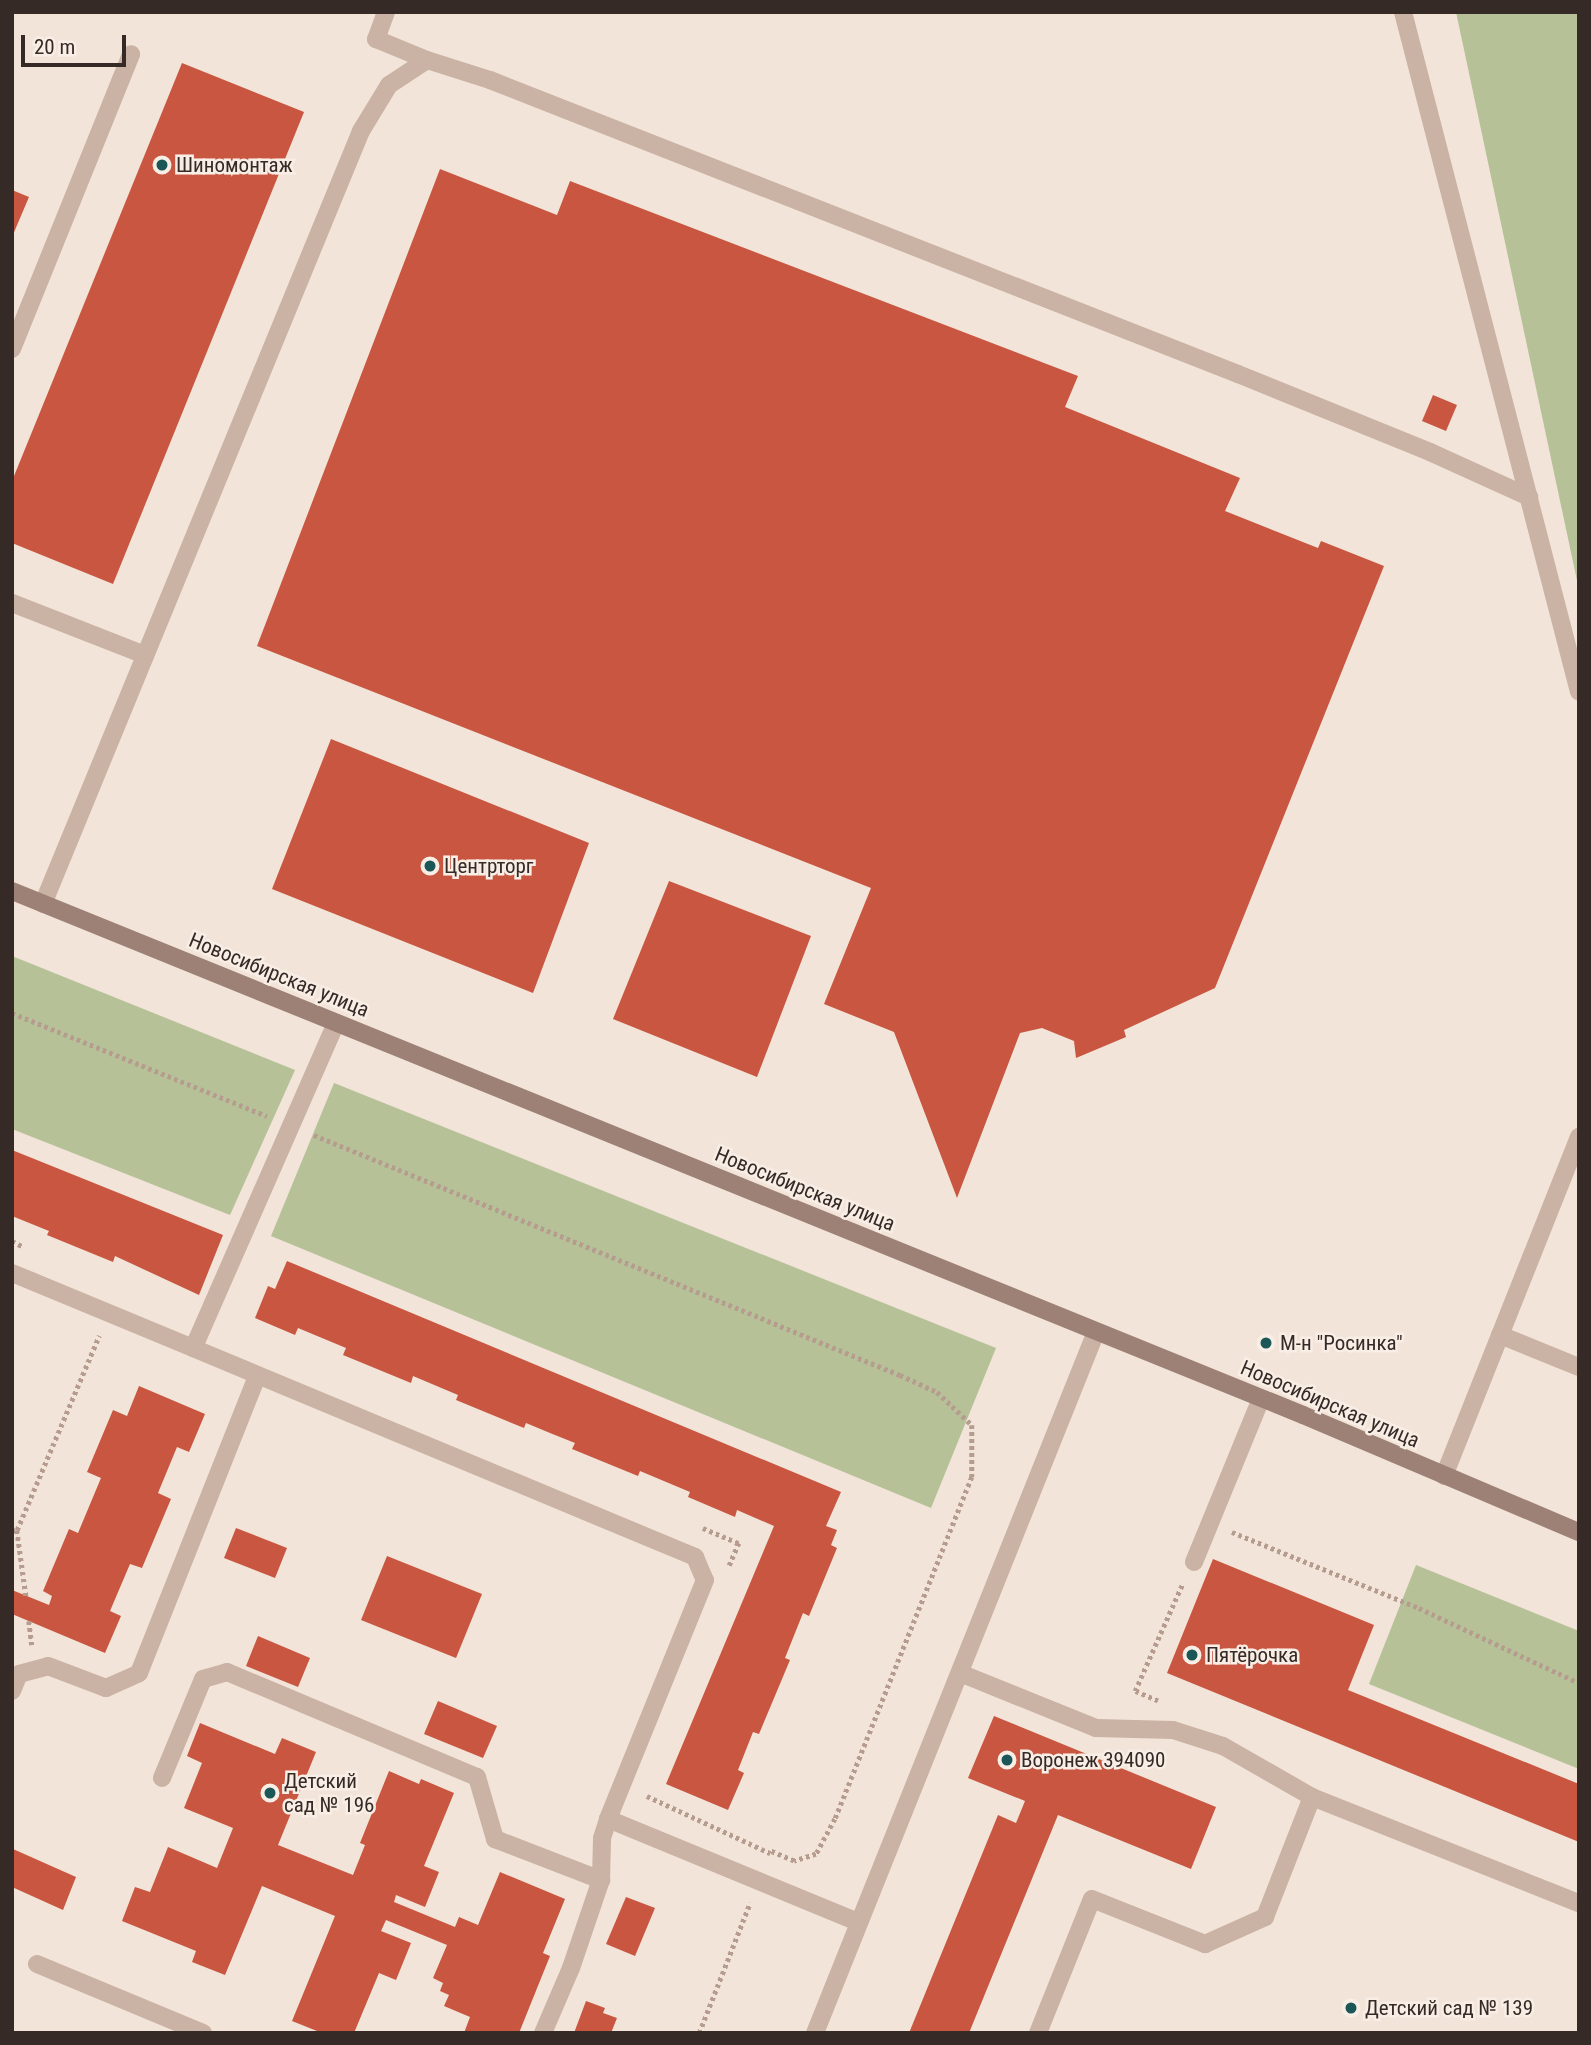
<!DOCTYPE html>
<meta charset="utf-8">
<style>
body{margin:0}
#map{position:relative;width:1591px;height:2045px;overflow:hidden;background:#f2e4d8;font-family:"Roboto Condensed",sans-serif}
div>[style]{position:absolute}
[style*='--x']{left:calc(var(--x)*1px);top:calc(var(--y)*1px);width:calc(var(--w)*1px);rotate:calc(var(--a)*1deg)}
.green>*{inset:0;background:#b6c198}
.building>*{inset:0;background:#c85640}
.path>*{height:4.5px;margin-top:-2.25px;transform-origin:0;background:repeating-linear-gradient(90deg,#b59c8f 0 3.5px,transparent 0 7px)}
.lane>*{height:18px;margin:-9px;padding:0 9px;transform-origin:9px;border-radius:9px;background:#cab2a4}
.street>*{height:18px;margin:-9px;padding:0 9px;transform-origin:9px;border-radius:9px;background:#cab2a4}
.secondary>*{height:18px;margin:-9px;padding:0 9px;transform-origin:9px;border-radius:9px;background:#9d8176}
.dots>*{width:19px;height:19px;translate:-50% -50%;box-sizing:border-box;border:4px solid #f9eee5;border-radius:50%}
span{translate:-50% -50%;white-space:nowrap;text-align:center;line-height:1.15;-webkit-text-stroke:5px #f9eee5;paint-order:stroke}
.poi-label{font-size:21px;color:#352a26}
.left{translate:0 -50%;text-align:left}
.street-label{font-size:21px;color:#352a26}
.frame{position:absolute;inset:0;border:14px solid #352a26;pointer-events:none}
.scale{position:absolute;left:21px;top:35px;width:105px;height:32px;box-sizing:border-box;border:4px solid #352a26;border-top:0;padding-left:9px;font-size:21px;line-height:24px;white-space:nowrap;color:#352a26;-webkit-text-stroke:5px #f9eee5;paint-order:stroke}
</style>
<div id="map">
<div class="green">
<div style="clip-path:polygon(1456px 12px,1579px 12px,1579px 590px)"></div>
<div style="clip-path:polygon(12px 956px,295px 1070px,230px 1215px,12px 1129px)"></div>
<div style="clip-path:polygon(334px 1083px,996px 1348px,931px 1508px,271px 1236px)"></div>
<div style="clip-path:polygon(1416px 1565px,1579px 1631px,1579px 1769px,1369px 1684px)"></div>
</div>
<div class="building">
<div style="clip-path:polygon(182px 63px,304px 112px,113px 584px,12px 543px,12px 481px)"></div>
<div style="clip-path:polygon(440px 169px,557px 215px,570px 181px,1078px 376px,1065px 407px,1240px 478px,1225px 511px,1318px 548px,1321px 541px,1384px 566px,1215px 988px,1124px 1030px,1126px 1037px,1076px 1058px,1074px 1041px,1042px 1028px,1020px 1033px,957px 1198px,894px 1032px,824px 1004px,871px 888px,257px 646px)"></div>
<div style="clip-path:polygon(12px 190px,29px 197px,12px 237px)"></div>
<div style="clip-path:polygon(1433px 395px,1457px 405px,1446px 431px,1422px 421px)"></div>
<div style="clip-path:polygon(331px 739px,589px 843px,533px 993px,272px 889px)"></div>
<div style="clip-path:polygon(669px 881px,811px 936px,757px 1077px,613px 1019px)"></div>
<div style="clip-path:polygon(12px 1150px,223px 1235px,199px 1295px,115px 1256px,113px 1262px,47px 1235px,49px 1231px,12px 1216px)"></div>
<div style="clip-path:polygon(287px 1261px,841px 1492px,826px 1526px,837px 1530px,831px 1545px,837px 1548px,809px 1616px,803px 1613px,785px 1658px,790px 1660px,759px 1734px,753px 1732px,738px 1770px,744px 1773px,728px 1810px,666px 1784px,774px 1526px,737px 1510px,735px 1517px,688px 1497px,690px 1492px,640px 1471px,638px 1476px,572px 1449px,575px 1443px,550px 1433px,526px 1423px,524px 1428px,456px 1400px,458px 1395px,413px 1376px,411px 1383px,343px 1355px,346px 1348px,298px 1328px,295px 1335px,255px 1318px,268px 1286px,275px 1289px)"></div>
<div style="clip-path:polygon(139px 1386px,205px 1414px,189px 1452px,177px 1447px,158px 1493px,171px 1499px,142px 1568px,130px 1564px,110px 1611px,121px 1616px,105px 1653px,12px 1614px,12px 1590px,49px 1605px,52px 1596px,43px 1591px,69px 1529px,78px 1533px,101px 1478px,87px 1472px,113px 1410px,127px 1416px)"></div>
<div style="clip-path:polygon(236px 1528px,287px 1548px,275px 1578px,224px 1558px)"></div>
<div style="clip-path:polygon(387px 1556px,482px 1594px,456px 1658px,361px 1620px)"></div>
<div style="clip-path:polygon(1213px 1559px,1374px 1625px,1348px 1690px,1579px 1784px,1579px 1842px,1167px 1673px)"></div>
<div style="clip-path:polygon(258px 1636px,310px 1658px,298px 1687px,246px 1666px)"></div>
<div style="clip-path:polygon(438px 1701px,497px 1726px,483px 1758px,424px 1734px)"></div>
<div style="clip-path:polygon(994px 1716px,1216px 1807px,1191px 1869px,1058px 1815px,969px 2033px,909px 2033px,998px 1815px,1016px 1823px,1025px 1801px,968px 1778px)"></div>
<div style="clip-path:polygon(200px 1723px,275px 1754px,282px 1738px,316px 1752px,278px 1845px,353px 1875px,365px 1845px,360px 1843px,389px 1771px,419px 1784px,421px 1779px,454px 1793px,424px 1866px,439px 1872px,425px 1907px,396px 1895px,394px 1902px,455px 1927px,459px 1917px,478px 1925px,500px 1872px,565px 1899px,543px 1953px,550px 1956px,519px 2033px,464px 2033px,470px 2017px,444px 2006px,449px 1995px,440px 1991px,443px 1983px,433px 1978px,447px 1945px,386px 1920px,381px 1931px,411px 1943px,396px 1980px,379px 1973px,354px 2033px,322px 2033px,292px 2021px,335px 1916px,262px 1886px,225px 1975px,192px 1962px,196px 1951px,122px 1921px,135px 1887px,150px 1892px,168px 1847px,217px 1868px,233px 1828px,184px 1808px,202px 1763px,187px 1756px)"></div>
<div style="clip-path:polygon(13px 1849px,76px 1877px,63px 1910px,12px 1887px)"></div>
<div style="clip-path:polygon(626px 1897px,655px 1908px,635px 1956px,606px 1944px)"></div>
<div style="clip-path:polygon(586px 2001px,605px 2008px,603px 2013px,617px 2018px,611px 2033px,574px 2033px)"></div>
</div>
<div class="path">
<div style="--x:12;--y:1013;--w:275;--a:22"></div>
<div style="--x:314;--y:1135;--w:633;--a:22.27"></div>
<div style="--x:900;--y:1375;--w:41;--a:24.7"></div>
<div style="--x:937;--y:1392;--w:48;--a:43.3"></div>
<div style="--x:972;--y:1425;--w:52;--a:90"></div>
<div style="--x:972;--y:1477;--w:368;--a:111.8"></div>
<div style="--x:835;--y:1819;--w:40;--a:118"></div>
<div style="--x:816;--y:1854;--w:23;--a:162"></div>
<div style="--x:794;--y:1861;--w:26;--a:-157"></div>
<div style="--x:12;--y:1241;--w:11;--a:27"></div>
<div style="--x:703;--y:1528;--w:39;--a:23"></div>
<div style="--x:739;--y:1543;--w:26;--a:113"></div>
<div style="--x:17;--y:1530;--w:67;--a:82.2"></div>
<div style="--x:12;--y:1531;--w:5;--a:-11"></div>
<div style="--x:17;--y:1530;--w:211;--a:-67.1"></div>
<div style="--x:1232;--y:1532;--w:202;--a:22.1"></div>
<div style="--x:1419;--y:1608;--w:177;--a:25.1"></div>
<div style="--x:29;--y:1621;--w:24;--a:83"></div>
<div style="--x:1158;--y:1701;--w:25;--a:-157"></div>
<div style="--x:1135;--y:1691;--w:116;--a:-66.1"></div>
<div style="--x:647;--y:1796;--w:136;--a:24.9"></div>
<div style="--x:699;--y:2033;--w:140;--a:-68.6"></div>
</div>
<div class="lane">
<div style="--x:386;--y:12;--w:29;--a:110"></div>
<div style="--x:376;--y:39;--w:55;--a:22.4"></div>
<div style="--x:12;--y:349;--w:318;--a:-68"></div>
<div style="--x:12;--y:603;--w:143;--a:21.4"></div>
<div style="--x:43;--y:904;--w:836;--a:-67.64"></div>
<div style="--x:361;--y:131;--w:54;--a:-58.7"></div>
<div style="--x:389;--y:85;--w:45;--a:-33.3"></div>
<div style="--x:427;--y:60;--w:66;--a:17.6"></div>
<div style="--x:490;--y:80;--w:804;--a:21.46"></div>
<div style="--x:1238;--y:374;--w:207;--a:22.1"></div>
<div style="--x:1430;--y:452;--w:109;--a:24.4"></div>
<div style="--x:336;--y:1023;--w:355;--a:113.7"></div>
<div style="--x:193;--y:1348;--w:544;--a:22.6"></div>
<div style="--x:695;--y:1557;--w:25;--a:67"></div>
<div style="--x:705;--y:1580;--w:258;--a:112.1"></div>
<div style="--x:608;--y:1819;--w:270;--a:22.4"></div>
<div style="--x:12;--y:1273;--w:196;--a:22.5"></div>
<div style="--x:1500;--y:1335;--w:85;--a:22.1"></div>
<div style="--x:1194;--y:1562;--w:176;--a:-67.7"></div>
<div style="--x:960;--y:1673;--w:147;--a:22"></div>
<div style="--x:1096;--y:1728;--w:77;--a:1.5"></div>
<div style="--x:1173;--y:1730;--w:52;--a:17.7"></div>
<div style="--x:1223;--y:1746;--w:103;--a:29.8"></div>
<div style="--x:1312;--y:1797;--w:287;--a:21.7"></div>
<div style="--x:12;--y:1691;--w:18;--a:-68"></div>
<div style="--x:19;--y:1674;--w:30;--a:-15"></div>
<div style="--x:48;--y:1666;--w:62;--a:20.8"></div>
<div style="--x:106;--y:1688;--w:36;--a:-24"></div>
<div style="--x:139;--y:1673;--w:320;--a:-68.3"></div>
<div style="--x:162;--y:1778;--w:107;--a:-67.5"></div>
<div style="--x:203;--y:1679;--w:25;--a:-16"></div>
<div style="--x:227;--y:1672;--w:271;--a:22.8"></div>
<div style="--x:477;--y:1777;--w:65;--a:73.8"></div>
<div style="--x:495;--y:1839;--w:114;--a:21.1"></div>
<div style="--x:37;--y:1964;--w:180;--a:22.6"></div>
<div style="--x:543;--y:2033;--w:71;--a:-66.7"></div>
<div style="--x:571;--y:1968;--w:93;--a:-71.2"></div>
<div style="--x:601;--y:1880;--w:42;--a:-88.6"></div>
<div style="--x:602;--y:1838;--w:20;--a:-72"></div>
<div style="--x:1038;--y:2033;--w:144;--a:-68.1"></div>
<div style="--x:1092;--y:1899;--w:122;--a:21.7"></div>
<div style="--x:1205;--y:1944;--w:66;--a:-24.2"></div>
<div style="--x:1265;--y:1917;--w:129;--a:-68.6"></div>
</div>
<div class="street">
<div style="--x:1403;--y:12;--w:702;--a:75.49"></div>
<div style="--x:1444;--y:1476;--w:365;--a:-68.3"></div>
<div style="--x:815;--y:2033;--w:755;--a:-68.16"></div>
</div>
<div class="secondary">
<div style="--x:12;--y:891;--w:1393;--a:22.09"></div>
<div style="--x:1303;--y:1415;--w:300;--a:23"></div>
</div>
<div class="dots">
<div style="left:162px;top:165px;background:#1b5756"></div>
<div style="left:430px;top:866px;background:#1b5756"></div>
<div style="left:1266px;top:1343px;background:#1b5756"></div>
<div style="left:1192px;top:1655px;background:#1b5756"></div>
<div style="left:1007px;top:1760px;background:#1b5756"></div>
<div style="left:270px;top:1793px;background:#1b5756"></div>
<div style="left:1351px;top:2008px;background:#1b5756"></div>
</div>
<div class="poi-label">
<span class="left" style="left:176px;top:165px">Шиномонтаж</span>
<span class="left" style="left:444px;top:866px">Центрторг</span>
<span class="left" style="left:1280px;top:1343px">М-н "Росинка"</span>
<span class="left" style="left:1206px;top:1655px">Пятёрочка</span>
<span class="left" style="left:1021px;top:1760px">Воронеж 394090</span>
<span class="left" style="left:284px;top:1793px">Детский<br>сад № 196</span>
<span class="left" style="left:1365px;top:2008px">Детский сад № 139</span>
</div>
<div class="street-label">
<span style="left:279px;top:975px;rotate:22deg">Новосибирская улица</span>
<span style="left:805px;top:1189px;rotate:22deg">Новосибирская улица</span>
<span style="left:1330px;top:1404px;rotate:23deg">Новосибирская улица</span>
</div>
<div class="frame"></div>
<div class="scale">20 m</div>
</div>
